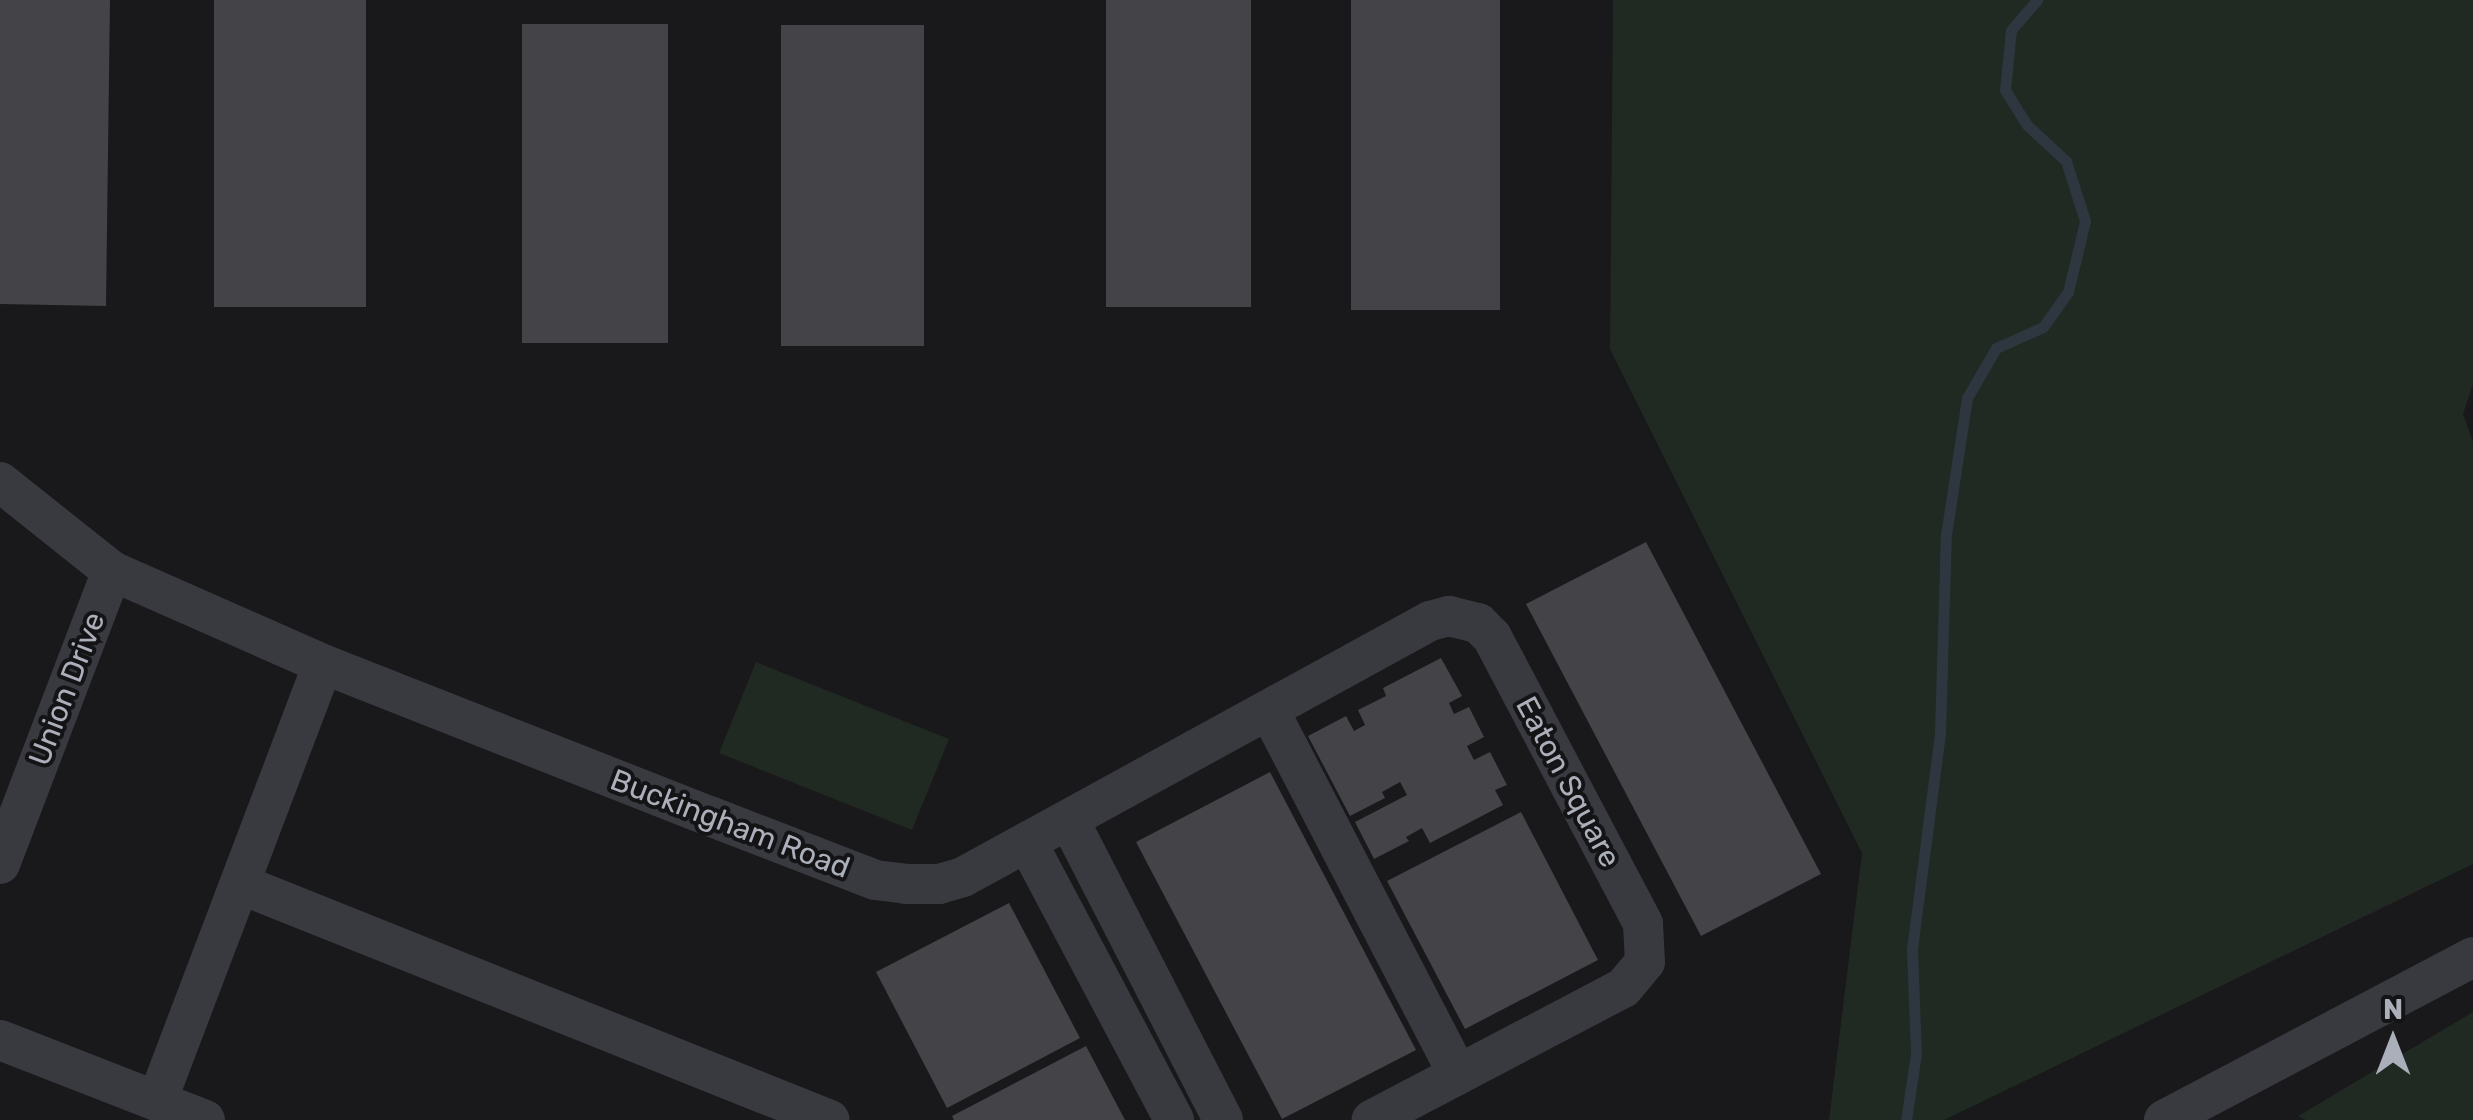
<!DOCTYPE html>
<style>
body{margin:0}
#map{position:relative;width:2473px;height:1120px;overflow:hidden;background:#19181b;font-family:Rubik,sans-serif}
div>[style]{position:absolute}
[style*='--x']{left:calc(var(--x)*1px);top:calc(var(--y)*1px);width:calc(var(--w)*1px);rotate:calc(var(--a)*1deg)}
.green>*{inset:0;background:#202922}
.stream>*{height:11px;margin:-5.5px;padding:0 5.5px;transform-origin:5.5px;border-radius:5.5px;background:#2e363f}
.building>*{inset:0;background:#434348}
.minor>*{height:40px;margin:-20px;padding:0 20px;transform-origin:20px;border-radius:20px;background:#393a40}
span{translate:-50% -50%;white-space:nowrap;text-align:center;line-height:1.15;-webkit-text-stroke:8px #141316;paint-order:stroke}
.street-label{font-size:30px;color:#abafba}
.north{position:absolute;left:2343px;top:990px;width:100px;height:100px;-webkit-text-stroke:8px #141316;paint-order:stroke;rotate:0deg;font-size:28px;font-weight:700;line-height:40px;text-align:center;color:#abafba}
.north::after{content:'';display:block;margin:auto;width:35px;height:45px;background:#abafba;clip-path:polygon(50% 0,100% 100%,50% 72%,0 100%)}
</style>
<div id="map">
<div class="green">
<div style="clip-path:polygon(1613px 0,2473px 0,2473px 384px,2463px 414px,2473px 442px,2473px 864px,1944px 1120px,1829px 1120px,1862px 853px,1610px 349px)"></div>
<div style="clip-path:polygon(756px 662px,949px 739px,912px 830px,719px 753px)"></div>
<div style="clip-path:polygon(2473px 1012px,2473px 1120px,2306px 1120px,2298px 1116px)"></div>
</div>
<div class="stream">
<div style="--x:1906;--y:1120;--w:67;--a:-81.4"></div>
<div style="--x:1916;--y:1054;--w:105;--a:-92.2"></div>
<div style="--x:1912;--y:949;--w:218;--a:-82.6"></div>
<div style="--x:1940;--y:733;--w:198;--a:-88.3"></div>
<div style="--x:1946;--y:535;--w:139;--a:-81.3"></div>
<div style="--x:1967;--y:398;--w:58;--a:-59.9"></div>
<div style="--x:1996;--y:348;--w:51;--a:-24.1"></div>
<div style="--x:2043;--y:327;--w:43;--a:-54.5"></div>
<div style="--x:2068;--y:292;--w:73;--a:-76.5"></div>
<div style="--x:2085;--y:221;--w:63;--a:-107.6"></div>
<div style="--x:2066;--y:161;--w:53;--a:-137.3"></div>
<div style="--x:2027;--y:125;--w:41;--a:-122.2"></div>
<div style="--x:2005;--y:90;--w:60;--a:-84.3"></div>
<div style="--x:2011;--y:30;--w:40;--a:-49"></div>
</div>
<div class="building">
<div style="clip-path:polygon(0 0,110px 0,106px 306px,0 304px)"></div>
<div style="clip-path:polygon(214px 0,366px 0,366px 307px,214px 307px)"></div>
<div style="clip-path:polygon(1106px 0,1251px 0,1251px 307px,1106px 307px)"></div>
<div style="clip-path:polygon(1351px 0,1500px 0,1500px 310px,1351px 310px)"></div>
<div style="clip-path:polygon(522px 24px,668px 24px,668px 343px,522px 343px)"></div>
<div style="clip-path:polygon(781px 25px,924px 25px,924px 346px,781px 346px)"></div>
<div style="clip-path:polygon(1646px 542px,1821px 874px,1701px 936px,1526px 604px)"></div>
<div style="clip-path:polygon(1441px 658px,1462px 696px,1449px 703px,1454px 714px,1469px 707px,1484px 737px,1467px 746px,1474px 760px,1490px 752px,1507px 785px,1495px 790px,1503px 805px,1430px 843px,1422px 828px,1406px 837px,1409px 841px,1374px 859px,1355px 822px,1407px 795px,1400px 782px,1382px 792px,1385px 798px,1350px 816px,1308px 736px,1346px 716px,1354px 731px,1365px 725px,1358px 710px,1386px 696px,1383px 688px)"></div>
<div style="clip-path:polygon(1270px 772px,1416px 1050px,1282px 1119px,1136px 842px)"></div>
<div style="clip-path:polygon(1521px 812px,1598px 960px,1465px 1029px,1387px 881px)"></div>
<div style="clip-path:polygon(1009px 903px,1080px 1038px,947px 1108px,876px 972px)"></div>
<div style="clip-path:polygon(1086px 1046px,1125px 1120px,954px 1120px,952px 1116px)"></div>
</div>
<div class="minor">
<div style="--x:0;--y:482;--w:143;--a:38.5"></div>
<div style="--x:112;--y:571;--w:231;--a:23.8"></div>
<div style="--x:323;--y:664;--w:418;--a:21.5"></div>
<div style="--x:712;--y:817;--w:175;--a:21.1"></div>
<div style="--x:875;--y:880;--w:32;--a:7"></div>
<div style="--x:907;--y:884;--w:32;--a:0"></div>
<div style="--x:939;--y:884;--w:25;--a:-16"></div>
<div style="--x:963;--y:877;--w:533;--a:-28.73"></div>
<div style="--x:1430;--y:621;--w:20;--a:-15"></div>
<div style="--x:1449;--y:616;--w:30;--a:14"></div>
<div style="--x:1478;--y:623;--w:20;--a:45"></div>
<div style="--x:1492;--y:637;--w:324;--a:62.2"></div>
<div style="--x:1643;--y:924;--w:38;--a:87"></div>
<div style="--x:1645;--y:962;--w:34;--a:130"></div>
<div style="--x:1623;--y:988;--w:284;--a:152.3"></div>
<div style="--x:1269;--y:710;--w:409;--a:62.6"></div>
<div style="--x:1069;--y:820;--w:337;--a:62.8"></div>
<div style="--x:1027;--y:842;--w:314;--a:62.1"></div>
<div style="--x:0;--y:864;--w:314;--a:-69.1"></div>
<div style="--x:240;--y:884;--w:635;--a:21.8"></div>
<div style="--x:0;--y:1040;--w:220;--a:21.3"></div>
<div style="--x:157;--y:1101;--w:467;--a:-69.2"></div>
<div style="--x:2164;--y:1120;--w:349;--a:-27.8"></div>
</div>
<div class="street-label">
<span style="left:67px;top:689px;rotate:-69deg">Union Drive</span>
<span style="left:1568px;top:782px;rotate:62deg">Eaton Square</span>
<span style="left:730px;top:824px;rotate:21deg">Buckingham Road</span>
</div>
<div class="north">N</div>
</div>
